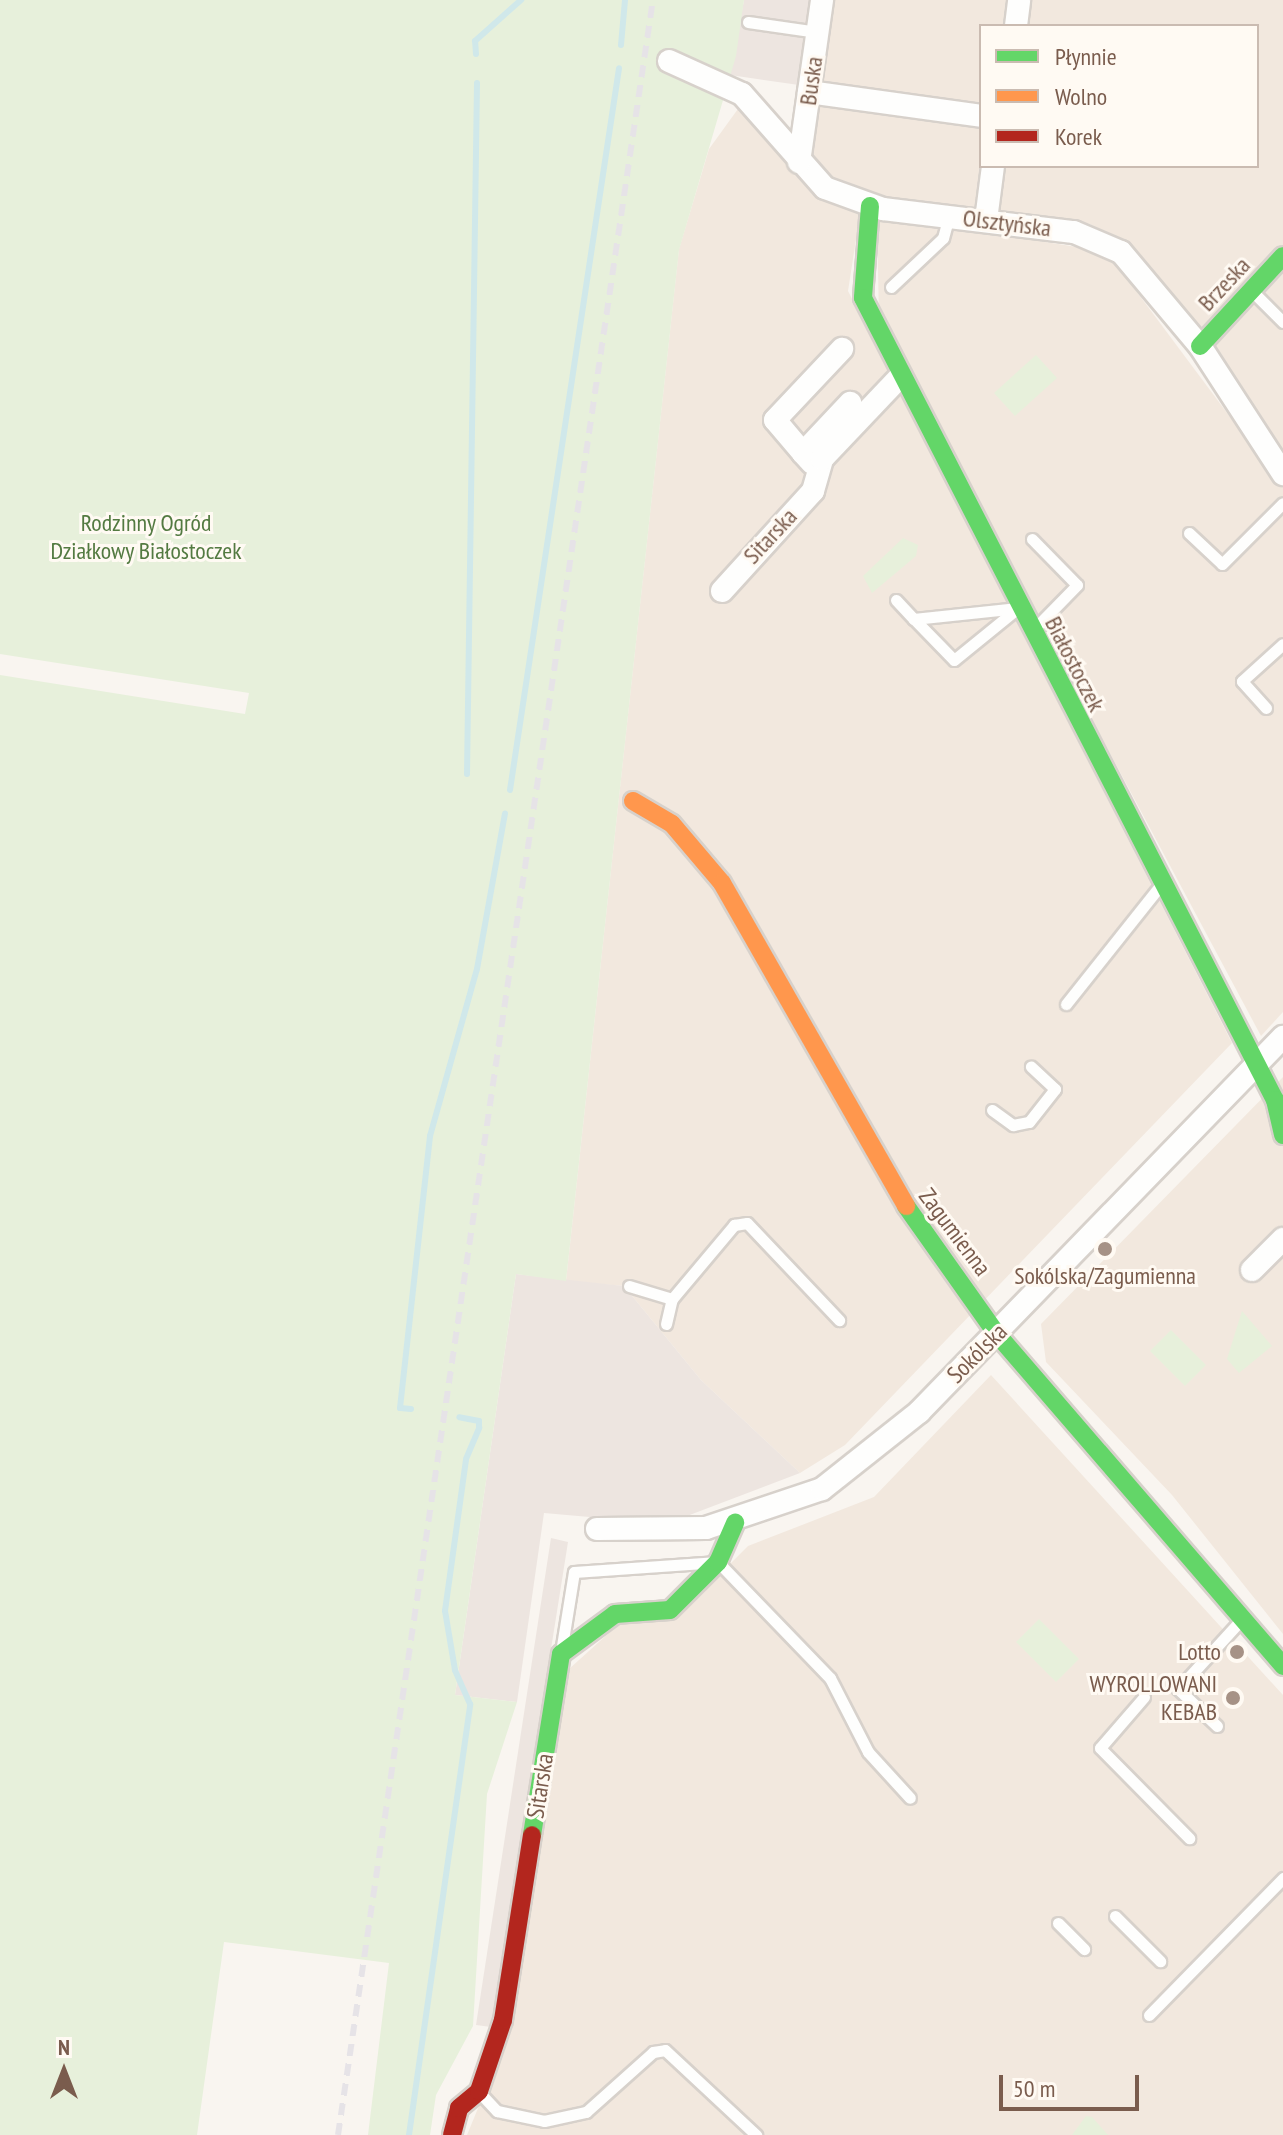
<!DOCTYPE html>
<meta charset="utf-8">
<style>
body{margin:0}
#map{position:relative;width:1283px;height:2135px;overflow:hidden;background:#f9f5f0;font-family:"PT Sans Narrow",sans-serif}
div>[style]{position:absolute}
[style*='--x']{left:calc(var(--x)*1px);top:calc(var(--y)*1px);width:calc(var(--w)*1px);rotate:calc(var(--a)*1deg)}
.residential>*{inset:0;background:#f2e8de}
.industrial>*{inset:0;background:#ede5e0}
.green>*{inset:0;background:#e7f0db}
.stream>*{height:6px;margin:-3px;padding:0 3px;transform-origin:3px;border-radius:3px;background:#d0e8ea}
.roads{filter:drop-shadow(2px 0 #d7d1cb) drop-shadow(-2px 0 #d7d1cb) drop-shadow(0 2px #d7d1cb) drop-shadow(0 -2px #d7d1cb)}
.lane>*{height:11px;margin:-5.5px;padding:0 5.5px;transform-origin:5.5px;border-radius:5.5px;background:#fefefd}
.street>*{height:22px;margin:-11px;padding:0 11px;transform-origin:11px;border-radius:11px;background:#fefefd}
.fast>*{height:18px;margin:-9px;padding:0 9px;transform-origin:9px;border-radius:9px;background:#63d668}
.slow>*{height:18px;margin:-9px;padding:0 9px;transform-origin:9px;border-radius:9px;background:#ff974d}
.jam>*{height:18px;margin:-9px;padding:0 9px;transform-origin:9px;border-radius:9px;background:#b3261e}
.rail>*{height:6px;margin-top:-3px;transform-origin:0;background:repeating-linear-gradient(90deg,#e6e3e7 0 12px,transparent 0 20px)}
.dots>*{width:22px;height:22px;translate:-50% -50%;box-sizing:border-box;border:4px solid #fffaf3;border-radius:50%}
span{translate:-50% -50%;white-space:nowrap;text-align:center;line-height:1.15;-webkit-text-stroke:6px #fffaf3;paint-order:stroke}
.street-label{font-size:24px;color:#7a5c4d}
.park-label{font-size:24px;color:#537a41}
.poi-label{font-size:24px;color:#7a5c4d}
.right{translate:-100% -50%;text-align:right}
.legend{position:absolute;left:979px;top:24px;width:280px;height:144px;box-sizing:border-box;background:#fffaf3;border:2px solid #cabbb1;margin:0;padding:10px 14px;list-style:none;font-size:24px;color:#7a5c4d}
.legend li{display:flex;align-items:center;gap:16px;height:40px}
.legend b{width:40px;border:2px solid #cabbb1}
.north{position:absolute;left:24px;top:2031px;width:80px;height:80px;-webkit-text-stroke:6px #fffaf3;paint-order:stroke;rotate:0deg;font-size:22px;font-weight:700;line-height:32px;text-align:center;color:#7a5c4d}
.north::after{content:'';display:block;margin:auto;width:28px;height:36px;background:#7a5c4d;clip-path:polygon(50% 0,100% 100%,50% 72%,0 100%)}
.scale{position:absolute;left:999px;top:2075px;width:140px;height:36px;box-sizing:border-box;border:4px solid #7a5c4d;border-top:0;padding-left:10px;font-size:24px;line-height:28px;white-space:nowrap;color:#7a5c4d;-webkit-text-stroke:6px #fffaf3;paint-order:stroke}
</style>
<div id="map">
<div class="residential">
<div style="clip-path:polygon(evenodd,818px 0,1283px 0,1283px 458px,1128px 244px,1090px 224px,869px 197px,829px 182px,799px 147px,818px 0,981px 26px,1257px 26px,1257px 166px,981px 166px,981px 26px)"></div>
<div style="clip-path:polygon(743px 102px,821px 196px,860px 214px,848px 291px,1232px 1043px,845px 1445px,800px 1473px,701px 1380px,624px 1286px,566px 1281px,679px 249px,709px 149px)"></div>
<div style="clip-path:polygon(877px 215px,1083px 248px,1116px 264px,1283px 488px,1283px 1012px,1261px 1036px,879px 321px)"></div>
<div style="clip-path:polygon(1283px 1077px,1283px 1634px,1172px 1495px,1046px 1362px,1041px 1324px)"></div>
<div style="clip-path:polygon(991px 1375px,1283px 1695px,1283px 2135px,467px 2135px,507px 2038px,569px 1669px,620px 1623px,674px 1620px,748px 1546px,874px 1497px)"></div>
</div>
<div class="industrial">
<div style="clip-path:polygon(744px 0,818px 0,806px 86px,730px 75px)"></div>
<div style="clip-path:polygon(516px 1274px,624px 1286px,701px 1380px,800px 1473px,687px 1516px,635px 1521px,544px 1513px,517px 1702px,455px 1695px)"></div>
<div style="clip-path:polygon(551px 1538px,568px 1542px,491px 2027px,476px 2025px)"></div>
</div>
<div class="green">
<div style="clip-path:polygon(0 0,744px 0,736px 56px,679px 250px,566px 1281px,516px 1274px,455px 1695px,517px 1702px,487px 1794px,473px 2026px,436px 2095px,430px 2135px,368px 2135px,389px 1963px,224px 1942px,197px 2135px,0 2135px,0 675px,245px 714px,249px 693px,0 654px)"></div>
<div style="clip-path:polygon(1036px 355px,1057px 378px,1015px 416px,994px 393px)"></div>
<div style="clip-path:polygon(903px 538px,918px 545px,916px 556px,872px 593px,863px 576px)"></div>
<div style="clip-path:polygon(1242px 1311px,1272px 1346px,1239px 1373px,1227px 1359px)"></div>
<div style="clip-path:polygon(1171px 1330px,1206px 1365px,1185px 1386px,1150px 1351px)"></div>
<div style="clip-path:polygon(1039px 1619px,1079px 1659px,1056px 1682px,1016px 1642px)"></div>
<div style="clip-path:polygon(1086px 2116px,1092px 2117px,1108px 2135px,1072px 2135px)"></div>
</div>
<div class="stream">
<div style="--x:621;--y:45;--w:45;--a:-84.9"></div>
<div style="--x:476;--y:54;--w:13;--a:-94"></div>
<div style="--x:475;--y:41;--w:62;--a:-41.7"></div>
<div style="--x:467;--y:774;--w:691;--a:-89.17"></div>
<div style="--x:510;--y:790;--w:730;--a:-81.41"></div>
<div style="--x:411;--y:1409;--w:11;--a:-175"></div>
<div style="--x:400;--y:1408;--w:274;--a:-83.7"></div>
<div style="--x:430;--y:1136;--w:173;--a:-74.3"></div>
<div style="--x:477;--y:969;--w:158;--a:-79.8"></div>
<div style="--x:409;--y:2135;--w:435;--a:-81.9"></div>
<div style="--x:470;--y:1704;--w:37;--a:-114"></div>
<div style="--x:455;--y:1670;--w:60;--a:-99.6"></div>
<div style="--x:445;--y:1611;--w:153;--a:-82.1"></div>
<div style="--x:466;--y:1459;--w:34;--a:-67"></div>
<div style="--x:479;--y:1428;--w:7;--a:-90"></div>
<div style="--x:479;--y:1421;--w:20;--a:-169"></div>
</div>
<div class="roads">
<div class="lane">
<div style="--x:748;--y:22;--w:70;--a:8.2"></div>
<div style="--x:891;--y:287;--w:71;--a:-43.3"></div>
<div style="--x:943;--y:238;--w:23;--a:-75"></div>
<div style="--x:1252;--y:291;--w:44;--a:45"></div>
<div style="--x:1189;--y:533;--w:45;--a:43.2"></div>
<div style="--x:1222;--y:564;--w:86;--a:-45"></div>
<div style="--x:1032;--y:539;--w:64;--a:45.6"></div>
<div style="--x:1077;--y:585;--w:60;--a:134.3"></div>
<div style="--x:896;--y:600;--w:26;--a:47"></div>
<div style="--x:914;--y:619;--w:57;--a:45.7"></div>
<div style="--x:954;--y:660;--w:82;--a:-39.1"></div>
<div style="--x:1018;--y:608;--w:105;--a:174"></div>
<div style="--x:1266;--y:708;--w:36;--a:-132"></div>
<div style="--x:1242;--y:681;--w:55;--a:-42.1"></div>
<div style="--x:1066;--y:1004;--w:151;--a:-51.5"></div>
<div style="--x:992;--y:1110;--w:26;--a:36"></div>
<div style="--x:1013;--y:1125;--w:16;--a:-11"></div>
<div style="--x:1029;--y:1122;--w:42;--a:-51.8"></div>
<div style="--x:1055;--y:1089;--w:33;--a:-137"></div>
<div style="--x:629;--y:1286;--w:45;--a:16.8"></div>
<div style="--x:672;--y:1299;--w:97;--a:-50"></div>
<div style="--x:734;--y:1225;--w:13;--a:-9"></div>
<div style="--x:747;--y:1223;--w:134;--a:46.5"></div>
<div style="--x:666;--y:1324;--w:26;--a:-77"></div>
<div style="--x:562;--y:1646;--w:75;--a:-80.8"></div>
<div style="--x:574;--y:1572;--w:144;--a:-4"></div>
<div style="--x:718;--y:1562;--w:161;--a:46"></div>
<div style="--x:830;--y:1678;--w:83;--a:62.8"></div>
<div style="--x:868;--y:1752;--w:62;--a:47.6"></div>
<div style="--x:1144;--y:1697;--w:67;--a:130.8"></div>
<div style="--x:1100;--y:1748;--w:127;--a:45.3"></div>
<div style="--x:1217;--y:1726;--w:54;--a:-136.5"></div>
<div style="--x:1178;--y:1689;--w:93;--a:-47.6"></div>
<div style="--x:1115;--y:1916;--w:64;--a:45"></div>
<div style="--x:1058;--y:1923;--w:37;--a:45"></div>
<div style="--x:1149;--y:2015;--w:192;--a:-45.6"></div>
<div style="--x:480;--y:2093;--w:25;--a:47"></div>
<div style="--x:497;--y:2111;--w:48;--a:12"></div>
<div style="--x:544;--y:2121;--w:43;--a:-12.1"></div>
<div style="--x:586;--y:2112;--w:90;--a:-41.8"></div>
<div style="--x:653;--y:2052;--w:12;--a:-9"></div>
<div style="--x:665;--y:2050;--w:125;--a:43"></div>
</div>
<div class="street">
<div style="--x:1016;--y:26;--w:26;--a:-83"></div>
<div style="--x:669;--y:61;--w:80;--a:24.3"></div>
<div style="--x:742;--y:94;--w:125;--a:48.6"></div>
<div style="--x:825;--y:188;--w:62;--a:19.9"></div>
<div style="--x:883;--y:209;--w:192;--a:6.9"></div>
<div style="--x:1074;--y:232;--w:51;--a:23.1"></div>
<div style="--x:1121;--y:252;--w:123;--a:50"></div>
<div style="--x:1200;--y:346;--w:153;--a:57"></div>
<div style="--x:809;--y:92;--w:174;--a:7.9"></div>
<div style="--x:799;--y:162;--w:164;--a:-81.9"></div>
<div style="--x:986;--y:220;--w:54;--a:-82.6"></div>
<div style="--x:803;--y:453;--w:43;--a:-130.3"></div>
<div style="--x:775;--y:420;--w:98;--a:-46.7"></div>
<div style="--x:812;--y:463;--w:13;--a:-132"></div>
<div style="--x:803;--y:453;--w:69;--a:-46.8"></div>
<div style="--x:722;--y:591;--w:135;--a:-47.7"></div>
<div style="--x:813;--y:491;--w:33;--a:-74"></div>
<div style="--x:822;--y:459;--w:112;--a:-46.5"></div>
<div style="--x:1252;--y:1270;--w:44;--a:-45"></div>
<div style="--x:597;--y:1529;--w:109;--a:-0.5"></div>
<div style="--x:706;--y:1528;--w:122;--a:-18.6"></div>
<div style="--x:822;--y:1489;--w:124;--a:-38.4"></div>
<div style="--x:919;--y:1412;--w:523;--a:-45.85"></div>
</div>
<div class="fast">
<div style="--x:870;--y:206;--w:92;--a:94.4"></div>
<div style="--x:863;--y:298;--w:902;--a:62.81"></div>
<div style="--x:1275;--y:1100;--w:36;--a:77"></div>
<div style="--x:1200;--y:346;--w:122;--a:-47.3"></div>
<div style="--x:906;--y:1206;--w:156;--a:54.7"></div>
<div style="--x:996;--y:1333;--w:440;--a:49.2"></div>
<div style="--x:532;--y:1835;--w:183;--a:-80.9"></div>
<div style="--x:561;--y:1654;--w:67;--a:-36.5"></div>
<div style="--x:615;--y:1614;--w:55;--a:-4.2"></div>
<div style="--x:670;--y:1610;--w:68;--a:-45"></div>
<div style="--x:718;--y:1562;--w:43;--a:-66.4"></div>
</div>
<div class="slow">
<div style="--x:633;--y:801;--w:45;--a:30.5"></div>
<div style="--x:672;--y:824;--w:77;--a:49.7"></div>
<div style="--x:722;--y:883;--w:372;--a:60.3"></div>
</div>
<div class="jam">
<div style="--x:452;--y:2135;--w:28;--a:-75"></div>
<div style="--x:459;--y:2108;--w:26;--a:-40"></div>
<div style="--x:479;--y:2091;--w:75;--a:-71.3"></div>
<div style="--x:503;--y:2020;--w:187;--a:-81.1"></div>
</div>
</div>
<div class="rail">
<div style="--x:338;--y:2135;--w:2158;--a:-81.61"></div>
</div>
<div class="dots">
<div style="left:1105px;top:1249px;background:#a69286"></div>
<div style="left:1237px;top:1652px;background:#a69286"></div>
<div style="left:1233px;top:1698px;background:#a69286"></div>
</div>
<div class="street-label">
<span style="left:811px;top:81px;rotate:-82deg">Buska</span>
<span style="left:1007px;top:223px;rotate:7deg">Olsztyńska</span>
<span style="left:1224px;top:284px;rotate:-47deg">Brzeska</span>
<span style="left:770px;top:536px;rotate:-47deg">Sitarska</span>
<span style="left:1075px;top:664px;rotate:63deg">Białostoczek</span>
<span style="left:955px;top:1232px;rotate:53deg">Zagumienna</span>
<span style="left:977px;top:1353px;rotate:-45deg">Sokólska</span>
<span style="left:540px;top:1786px;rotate:-81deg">Sitarska</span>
</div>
<div class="park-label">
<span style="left:146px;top:537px">Rodzinny Ogród<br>Działkowy Białostoczek</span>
</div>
<div class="poi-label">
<span style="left:1105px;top:1276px">Sokólska/Zagumienna</span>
<span class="right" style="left:1221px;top:1652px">Lotto</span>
<span class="right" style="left:1217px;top:1698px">WYROLLOWANI<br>KEBAB</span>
</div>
<ul class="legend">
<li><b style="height:10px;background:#63d668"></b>Płynnie</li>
<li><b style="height:10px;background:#ff974d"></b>Wolno</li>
<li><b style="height:10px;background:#b3261e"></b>Korek</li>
</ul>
<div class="north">N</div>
<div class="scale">50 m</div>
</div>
